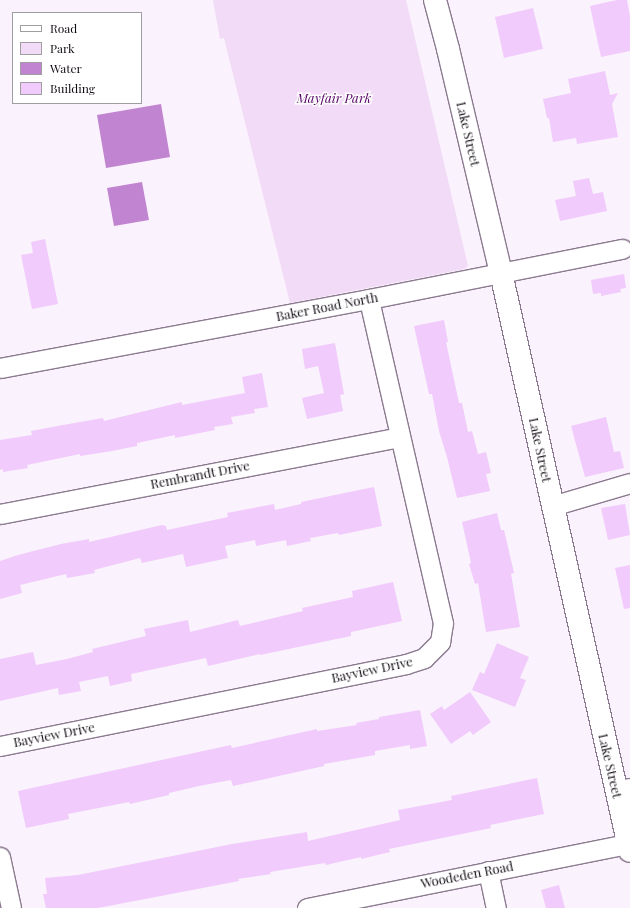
<!DOCTYPE html>
<style>
body{margin:0}
#map{position:relative;width:630px;height:908px;overflow:hidden;background:#faf2fc;font-family:"Playfair Display",serif}
div>[style]{position:absolute}
[style*='--x']{left:calc(var(--x)*1px);top:calc(var(--y)*1px);width:calc(var(--w)*1px);rotate:calc(var(--a)*1deg)}
.green>*{inset:0;background:#f1dbf6}
.water>*{inset:0;background:#c184d0}
.building>*{inset:0;background:#f1cbfb}
.roads{filter:drop-shadow(1px 0 #8b7a8f) drop-shadow(-1px 0 #8b7a8f) drop-shadow(0 1px #8b7a8f) drop-shadow(0 -1px #8b7a8f)}
.street>*{height:19px;margin:-9.5px;padding:0 9.5px;transform-origin:9.5px;border-radius:9.5px;background:#fff}
.secondary>*{height:22px;margin:-11px;padding:0 11px;transform-origin:11px;border-radius:11px;background:#fff}
span{translate:-50% -50%;white-space:nowrap;text-align:center;line-height:1.15;-webkit-text-stroke:3px #fff;paint-order:stroke}
.park-label{font-size:13px;color:#560466;font-style:italic}
.street-label{font-size:13px;color:#120c14}
.legend{position:absolute;left:12px;top:12px;width:130px;height:92px;box-sizing:border-box;background:#fff;border:1px solid #a09ea1;margin:0;padding:5px 7px;list-style:none;font-size:12px;color:#120c14}
.legend li{display:flex;align-items:center;gap:8px;height:20px}
.legend b{width:20px;border:1px solid #a09ea1}
</style>
<div id="map">
<div class="green">
<div style="clip-path:polygon(213px 0,406px 0,468px 266px,464px 269px,290px 303px,224px 38px,220px 39px)"></div>
</div>
<div class="water">
<div style="clip-path:polygon(161px 104px,170px 157px,106px 168px,97px 115px)"></div>
<div style="clip-path:polygon(142px 182px,149px 220px,114px 226px,107px 188px)"></div>
</div>
<div class="building">
<div style="clip-path:polygon(617px 0,627px 0,630px 16px,630px 51px,601px 57px,590px 6px)"></div>
<div style="clip-path:polygon(533px 8px,543px 49px,504px 58px,495px 17px)"></div>
<div style="clip-path:polygon(605px 71px,610px 95px,618px 93px,612px 104px,618px 137px,577px 144px,576px 138px,553px 142px,549px 118px,547px 118px,543px 99px,571px 93px,568px 79px)"></div>
<div style="clip-path:polygon(589px 178px,593px 194px,603px 192px,607px 211px,560px 221px,555px 200px,576px 196px,573px 181px)"></div>
<div style="clip-path:polygon(45px 239px,58px 304px,32px 309px,21px 255px,33px 253px,31px 242px)"></div>
<div style="clip-path:polygon(624px 274px,626px 288px,620px 289px,621px 292px,601px 296px,601px 293px,593px 294px,591px 280px)"></div>
<div style="clip-path:polygon(444px 320px,448px 342px,446px 342px,459px 403px,462px 403px,468px 432px,472px 431px,478px 454px,486px 452px,491px 473px,486px 474px,490px 491px,457px 498px,447px 457px,439px 431px,432px 394px,429px 394px,414px 326px)"></div>
<div style="clip-path:polygon(335px 343px,344px 394px,340px 395px,343px 411px,307px 419px,302px 398px,324px 393px,318px 366px,305px 369px,302px 349px)"></div>
<div style="clip-path:polygon(262px 373px,268px 407px,254px 409px,255px 413px,231px 417px,233px 424px,214px 427px,215px 430px,175px 438px,175px 435px,137px 443px,137px 446px,112px 451px,80px 456px,80px 454px,27px 465px,28px 468px,3px 472px,3px 469px,0 470px,0 440px,32px 435px,31px 431px,63px 425px,103px 418px,104px 421px,182px 402px,182px 405px,245px 393px,242px 377px)"></div>
<div style="clip-path:polygon(606px 417px,614px 452px,620px 451px,624px 468px,585px 477px,571px 426px)"></div>
<div style="clip-path:polygon(374px 487px,382px 526px,339px 535px,338px 533px,310px 538px,311px 541px,287px 546px,286px 540px,256px 546px,255px 540px,225px 546px,228px 558px,186px 567px,183px 554px,142px 563px,140px 558px,94px 570px,95px 573px,67px 578px,66px 574px,20px 585px,22px 593px,0 599px,0 561px,18px 555px,61px 544px,89px 539px,89px 542px,162px 525px,166px 526px,167px 530px,228px 517px,227px 513px,274px 504px,275px 510px,301px 504px,301px 502px)"></div>
<div style="clip-path:polygon(625px 504px,630px 535px,608px 540px,601px 508px)"></div>
<div style="clip-path:polygon(497px 513px,501px 530px,504px 530px,514px 573px,511px 574px,520px 627px,486px 632px,478px 583px,475px 584px,469px 564px,471px 563px,462px 522px)"></div>
<div style="clip-path:polygon(630px 565px,630px 608px,624px 609px,615px 568px)"></div>
<div style="clip-path:polygon(393px 582px,402px 621px,351px 632px,351px 636px,260px 655px,260px 654px,208px 666px,206px 658px,131px 674px,132px 681px,110px 686px,108px 676px,79px 682px,81px 691px,59px 695px,58px 688px,0 701px,0 659px,33px 652px,36px 665px,67px 659px,93px 652px,92px 649px,146px 636px,144px 629px,188px 620px,190px 632px,238px 620px,240px 626px,303px 611px,302px 608px,353px 597px,352px 591px)"></div>
<div style="clip-path:polygon(497px 643px,529px 657px,520px 678px,526px 680px,515px 707px,472px 690px,480px 672px,484px 674px)"></div>
<div style="clip-path:polygon(470px 692px,491px 722px,473px 735px,470px 731px,451px 744px,430px 714px,442px 706px,444px 710px)"></div>
<div style="clip-path:polygon(420px 710px,427px 746px,410px 749px,410px 745px,375px 751px,375px 755px,324px 764px,324px 766px,233px 786px,231px 780px,199px 786px,169px 793px,169px 795px,130px 804px,129px 802px,68px 814px,69px 819px,26px 828px,18px 791px,231px 745px,232px 748px,317px 729px,317px 731px,357px 725px,356px 723px,379px 719px,379px 717px)"></div>
<div style="clip-path:polygon(537px 778px,544px 814px,490px 825px,491px 828px,389px 849px,390px 852px,361px 859px,361px 857px,326px 865px,325px 863px,270px 872px,271px 874px,238px 879px,239px 881px,98px 908px,46px 908px,43px 894px,47px 894px,45px 878px,78px 875px,232px 844px,307px 832px,308px 841px,400px 820px,398px 810px,452px 800px,451px 796px)"></div>
<div style="clip-path:polygon(559px 885px,565px 908px,546px 908px,541px 890px)"></div>
</div>
<div class="roads">
<div class="street">
<div style="--x:0;--y:368;--w:375;--a:-10.6"></div>
<div style="--x:369;--y:299;--w:258;--a:-11.2"></div>
<div style="--x:552;--y:506;--w:81;--a:-16.4"></div>
<div style="--x:0;--y:514;--w:407;--a:-10.9"></div>
<div style="--x:0;--y:746;--w:414;--a:-11.4"></div>
<div style="--x:406;--y:664;--w:19;--a:-18"></div>
<div style="--x:424;--y:658;--w:23;--a:-45"></div>
<div style="--x:440;--y:642;--w:19;--a:-81"></div>
<div style="--x:443;--y:623;--w:332;--a:-102.9"></div>
<div style="--x:616;--y:790;--w:14;--a:-8"></div>
<div style="--x:0;--y:857;--w:52;--a:77.8"></div>
<div style="--x:488;--y:871;--w:38;--a:78"></div>
<div style="--x:307;--y:908;--w:327;--a:-11.3"></div>
</div>
<div class="secondary">
<div style="--x:435;--y:0;--w:51;--a:75.1"></div>
<div style="--x:448;--y:49;--w:230;--a:76.7"></div>
<div style="--x:501;--y:273;--w:592;--a:77.42"></div>
</div>
</div>
<div class="park-label">
<span style="left:334px;top:98px">Mayfair Park</span>
</div>
<div class="street-label">
<span style="left:468px;top:134px;rotate:77deg">Lake Street</span>
<span style="left:327px;top:307px;rotate:-11deg">Baker Road North</span>
<span style="left:540px;top:450px;rotate:78deg">Lake Street</span>
<span style="left:200px;top:475px;rotate:-11deg">Rembrandt Drive</span>
<span style="left:372px;top:670px;rotate:-12deg">Bayview Drive</span>
<span style="left:54px;top:735px;rotate:-11deg">Bayview Drive</span>
<span style="left:610px;top:766px;rotate:77deg">Lake Street</span>
<span style="left:467px;top:875px;rotate:-11deg">Woodeden Road</span>
</div>
<ul class="legend">
<li><b style="height:5px;background:#fff"></b>Road</li>
<li><b style="height:11px;background:#f1dbf6"></b>Park</li>
<li><b style="height:11px;background:#c184d0"></b>Water</li>
<li><b style="height:11px;background:#f1cbfb"></b>Building</li>
</ul>
</div>
